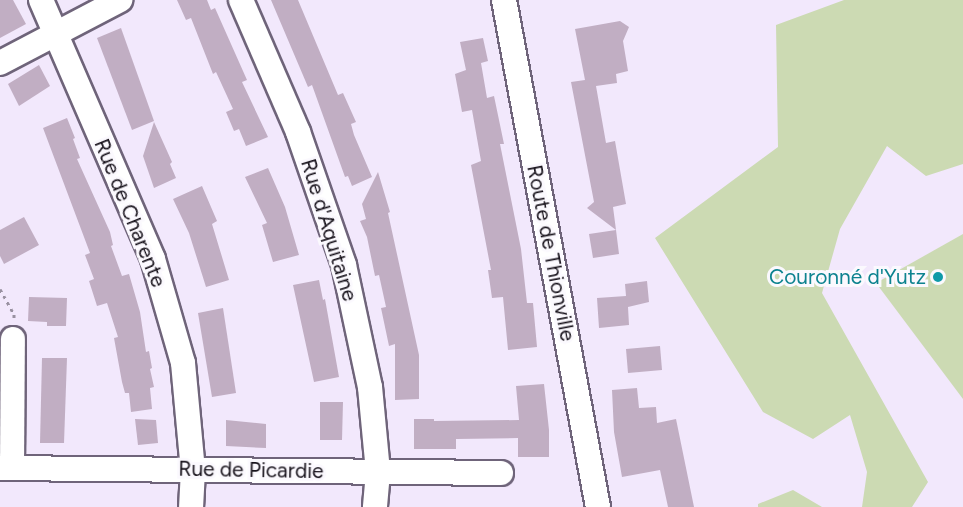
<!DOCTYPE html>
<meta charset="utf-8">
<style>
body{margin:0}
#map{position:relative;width:963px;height:507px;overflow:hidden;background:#f2e8fc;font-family:Figtree,sans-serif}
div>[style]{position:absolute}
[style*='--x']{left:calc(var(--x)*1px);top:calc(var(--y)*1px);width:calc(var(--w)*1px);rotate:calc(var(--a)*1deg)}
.green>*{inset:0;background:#ccdab3}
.building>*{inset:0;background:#c1aec3}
.path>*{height:3px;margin-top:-1.5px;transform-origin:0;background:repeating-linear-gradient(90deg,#9991a1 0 3px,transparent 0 7.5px)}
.roads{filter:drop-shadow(2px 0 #6f647a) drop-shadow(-2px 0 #6f647a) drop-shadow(0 2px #6f647a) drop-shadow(0 -2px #6f647a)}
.minor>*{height:24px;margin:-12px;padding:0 12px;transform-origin:12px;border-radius:12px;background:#fff}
.dots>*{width:16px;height:16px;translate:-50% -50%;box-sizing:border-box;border:3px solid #fbf9fe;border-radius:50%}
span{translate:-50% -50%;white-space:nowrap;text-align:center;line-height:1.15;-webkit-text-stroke:6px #fbf9fe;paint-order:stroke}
.street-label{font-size:21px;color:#17121b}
.culture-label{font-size:21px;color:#0d838f}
.right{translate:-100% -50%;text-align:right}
</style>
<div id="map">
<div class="green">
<div style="clip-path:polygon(844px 0,963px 0,963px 164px,926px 176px,887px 146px,840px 229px,822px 293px,928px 482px,912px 507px,862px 507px,867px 472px,850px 415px,813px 439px,763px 412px,655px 238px,778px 147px,776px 25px)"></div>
<div style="clip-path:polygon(963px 234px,963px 399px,876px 283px)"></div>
<div style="clip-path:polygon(793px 490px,822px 507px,758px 507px,758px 504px)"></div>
</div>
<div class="building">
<div style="clip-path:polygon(0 0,13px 0,26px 24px,0 38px)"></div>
<div style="clip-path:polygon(177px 0,207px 0,211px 10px,215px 8px,247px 80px,242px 82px,268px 137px,246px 146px,239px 129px,234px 131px,226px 112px,233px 109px,216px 72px,213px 74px,191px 18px,186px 20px)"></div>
<div style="clip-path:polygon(271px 0,298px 0,338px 95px,343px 93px,356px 122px,351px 124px,354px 135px,372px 177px,352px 186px,348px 176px,345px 177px,312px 85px,308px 87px)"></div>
<div style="clip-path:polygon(620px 21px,629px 27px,623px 41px,628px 71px,616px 74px,617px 83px,596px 86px,606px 143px,615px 141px,626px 204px,613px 207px,616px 230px,587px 208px,594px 202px,571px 82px,585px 80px,575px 29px)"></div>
<div style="clip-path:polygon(121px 28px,154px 121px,132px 130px,97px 38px)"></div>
<div style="clip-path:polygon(483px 38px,488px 61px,481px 63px,487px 98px,494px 96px,504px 144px,500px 144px,521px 249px,527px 303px,533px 303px,537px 347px,508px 350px,503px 297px,492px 298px,488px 270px,491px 270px,471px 165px,481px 161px,472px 110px,462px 112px,455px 74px,466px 70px,460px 42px)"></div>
<div style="clip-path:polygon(39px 65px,50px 86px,19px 106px,8px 84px)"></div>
<div style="clip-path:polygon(67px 118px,75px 138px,73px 139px,80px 158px,77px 159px,110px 232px,113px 245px,111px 246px,122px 276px,129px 274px,140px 312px,146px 352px,149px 351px,152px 368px,150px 369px,154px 387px,150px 388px,152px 409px,131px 412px,129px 393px,125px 393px,122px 382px,114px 338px,118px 337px,107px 303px,97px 306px,89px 281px,94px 279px,85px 255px,90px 253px,43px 128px)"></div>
<div style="clip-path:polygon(154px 122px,172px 162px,170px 164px,176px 178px,154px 188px,143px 156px)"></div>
<div style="clip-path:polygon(268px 168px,285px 207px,299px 255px,273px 262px,262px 225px,267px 223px,245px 177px)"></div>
<div style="clip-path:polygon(378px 172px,390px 212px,388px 213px,419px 355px,419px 399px,395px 400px,395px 344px,389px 346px,381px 308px,386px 307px,379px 275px,375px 276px,367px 237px,360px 221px,366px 219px,362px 204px)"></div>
<div style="clip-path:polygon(202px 186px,217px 221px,212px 224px,229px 280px,206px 287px,189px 233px,173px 199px)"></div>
<div style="clip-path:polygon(24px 217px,39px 245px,4px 264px,0 256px,0 230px)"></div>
<div style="clip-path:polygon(616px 230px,619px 254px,593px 258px,589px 234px)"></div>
<div style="clip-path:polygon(319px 280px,323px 300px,325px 299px,339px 377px,314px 382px,293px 285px)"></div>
<div style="clip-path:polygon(647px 281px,649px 302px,628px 307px,629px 325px,599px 328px,597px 298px,626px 296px,625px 284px)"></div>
<div style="clip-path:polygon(29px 297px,67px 298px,66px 326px,47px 326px,47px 322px,28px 321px)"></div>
<div style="clip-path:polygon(223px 308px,236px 393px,212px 397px,198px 313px)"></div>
<div style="clip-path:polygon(660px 346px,662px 370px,628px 373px,626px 349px)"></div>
<div style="clip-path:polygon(42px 358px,67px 358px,64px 443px,40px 443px)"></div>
<div style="clip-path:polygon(544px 384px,549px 430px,549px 457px,518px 457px,518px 438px,456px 439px,456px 449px,414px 449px,414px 419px,434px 419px,434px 421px,519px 420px,516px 386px)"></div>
<div style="clip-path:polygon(637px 388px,639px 408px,656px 407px,657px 423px,676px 419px,694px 507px,668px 507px,660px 470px,622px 477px,614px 432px,612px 390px)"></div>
<div style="clip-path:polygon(320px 402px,343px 402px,342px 440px,320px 440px)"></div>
<div style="clip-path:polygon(135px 419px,156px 420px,158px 443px,138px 445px)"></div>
<div style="clip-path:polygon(226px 420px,266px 424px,266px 448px,226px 446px)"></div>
</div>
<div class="path">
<div style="--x:0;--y:289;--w:29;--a:61"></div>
<div style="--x:14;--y:314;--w:5;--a:90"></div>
</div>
<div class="roads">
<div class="minor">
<div style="--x:41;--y:0;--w:282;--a:66.6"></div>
<div style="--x:153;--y:259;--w:108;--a:73.9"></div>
<div style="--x:183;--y:363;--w:107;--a:84.7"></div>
<div style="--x:193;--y:470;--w:37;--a:93"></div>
<div style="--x:241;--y:0;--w:144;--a:66.6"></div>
<div style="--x:298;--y:132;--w:141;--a:70.9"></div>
<div style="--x:344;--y:265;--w:125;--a:78"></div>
<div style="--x:370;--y:387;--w:85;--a:84.6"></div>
<div style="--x:378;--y:472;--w:35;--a:95"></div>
<div style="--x:504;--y:0;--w:516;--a:79.5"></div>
<div style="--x:0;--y:63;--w:136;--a:-27.7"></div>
<div style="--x:0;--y:468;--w:501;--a:0.57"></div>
<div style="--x:12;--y:468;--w:129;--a:-89.6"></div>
</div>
</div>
<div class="dots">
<div style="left:938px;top:277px;background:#0f9aa8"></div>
</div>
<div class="street-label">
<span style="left:130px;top:213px;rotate:68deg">Rue de Charente</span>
<span style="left:329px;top:230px;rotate:73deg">Rue d'Aquitaine</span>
<span style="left:551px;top:253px;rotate:79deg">Route de Thionville</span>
<span style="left:251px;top:470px;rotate:1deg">Rue de Picardie</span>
</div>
<div class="culture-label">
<span class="right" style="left:926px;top:277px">Couronné d'Yutz</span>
</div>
</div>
